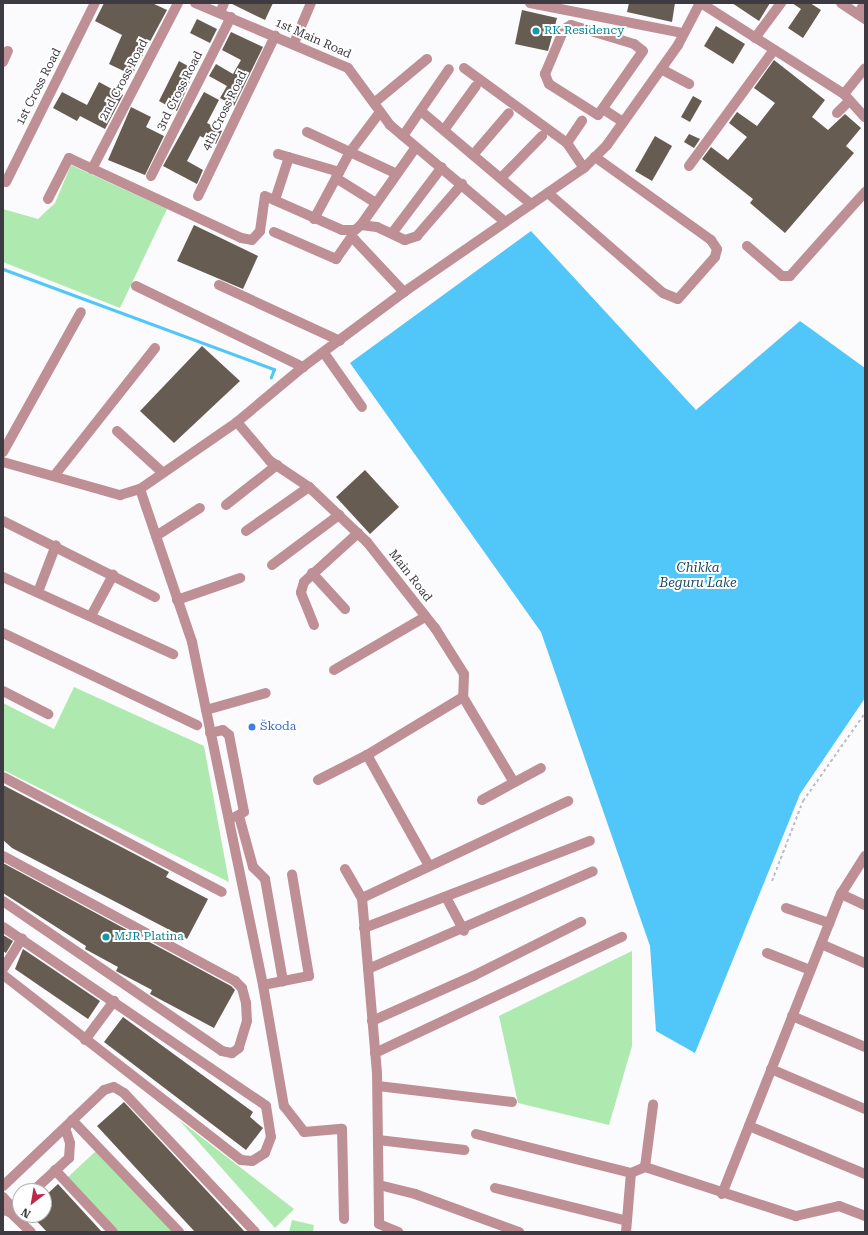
<!DOCTYPE html>
<meta charset="utf-8">
<style>
body{margin:0}
#map{position:relative;width:868px;height:1235px;overflow:hidden;background:#fbfafd;font-family:"Roboto Serif",serif}
div>[style]{position:absolute}
[style*='--x']{left:calc(var(--x)*1px);top:calc(var(--y)*1px);width:calc(var(--w)*1px);rotate:calc(var(--a)*1deg)}
.green>*{inset:0;background:#aeeaaf}
.water>*{inset:0;background:#50c6f9}
.stream>*{height:3px;margin:-1.5px;padding:0 1.5px;transform-origin:1.5px;border-radius:1.5px;background:#50c6f9}
.building>*{inset:0;background:#665c52}
.path>*{height:2px;margin-top:-1px;transform-origin:0;background:repeating-linear-gradient(90deg,#bdbcc0 0 3px,transparent 0 6px)}
.minor>*{height:10px;margin:-5px;padding:0 5px;transform-origin:5px;border-radius:5px;background:#be9095}
.dots>*{width:11px;height:11px;translate:-50% -50%;box-sizing:border-box;border:2px solid #fff;border-radius:50%}
span{translate:-50% -50%;white-space:nowrap;text-align:center;line-height:1.15;-webkit-text-stroke:4px #fff;paint-order:stroke}
.culture-label{font-size:12px;color:#0d838f}
.left{translate:0 -50%;text-align:left}
.street-label{font-size:12px;color:#3d3b41}
.shop-label{font-size:12px;color:#366cbe}
.water-label{font-size:13px;color:#1b4b61;font-style:italic}
.frame{position:absolute;inset:0;border:4px solid #3d3b41;pointer-events:none}
.north{position:absolute;left:12px;top:1183px;width:40px;height:40px;box-sizing:border-box;background:#fff;border:1px solid #b1b1b3;border-radius:50%;rotate:211deg;font-size:11px;font-weight:700;line-height:16px;text-align:center;color:#3d3b41}
.north::after{content:'';display:block;margin:auto;width:14px;height:18px;background:#bb2a4a;clip-path:polygon(50% 0,100% 100%,50% 72%,0 100%)}
</style>
<div id="map">
<div class="green">
<div style="clip-path:polygon(71px 165px,167px 209px,120px 308px,3px 262px,3px 209px,38px 219px,55px 203px)"></div>
<div style="clip-path:polygon(74px 687px,204px 746px,229px 882px,3px 770px,3px 703px,54px 729px)"></div>
<div style="clip-path:polygon(632px 951px,632px 1046px,609px 1125px,518px 1103px,499px 1016px)"></div>
<div style="clip-path:polygon(179px 1120px,294px 1209px,275px 1228px)"></div>
<div style="clip-path:polygon(97px 1150px,174px 1232px,119px 1232px,67px 1178px)"></div>
<div style="clip-path:polygon(292px 1220px,314px 1225px,313px 1232px,289px 1232px)"></div>
</div>
<div class="water">
<div style="clip-path:polygon(531px 231px,696px 410px,800px 321px,865px 368px,865px 698px,800px 794px,695px 1053px,656px 1031px,650px 946px,541px 632px,350px 363px)"></div>
</div>
<div class="stream">
<div style="--x:3;--y:269;--w:289;--a:20.3"></div>
<div style="--x:274;--y:369;--w:9;--a:111"></div>
</div>
<div class="building">
<div style="clip-path:polygon(104px 3px,152px 3px,167px 10px,132px 75px,109px 64px,122px 35px,95px 21px)"></div>
<div style="clip-path:polygon(230px 3px,273px 3px,265px 20px)"></div>
<div style="clip-path:polygon(629px 3px,675px 3px,672px 22px,627px 12px)"></div>
<div style="clip-path:polygon(732px 3px,770px 3px,759px 21px)"></div>
<div style="clip-path:polygon(792px 3px,810px 3px,821px 10px,803px 38px,788px 28px,801px 9px)"></div>
<div style="clip-path:polygon(522px 10px,557px 18px,548px 51px,515px 44px)"></div>
<div style="clip-path:polygon(197px 19px,217px 29px,210px 43px,190px 33px)"></div>
<div style="clip-path:polygon(716px 26px,745px 44px,733px 64px,704px 46px)"></div>
<div style="clip-path:polygon(231px 32px,263px 47px,234px 106px,220px 98px,227px 86px,209px 76px,216px 64px,233px 74px,241px 60px,222px 50px)"></div>
<div style="clip-path:polygon(774px 60px,825px 100px,812px 117px,828px 130px,845px 114px,861px 128px,846px 146px,854px 153px,785px 233px,750px 203px,753px 199px,702px 159px,711px 147px,728px 160px,747px 137px,729px 123px,737px 112px,757px 126px,775px 103px,754px 88px)"></div>
<div style="clip-path:polygon(179px 61px,195px 70px,177px 111px,159px 101px)"></div>
<div style="clip-path:polygon(99px 82px,123px 95px,105px 129px,80px 116px,77px 121px,53px 108px,62px 92px,87px 105px)"></div>
<div style="clip-path:polygon(204px 92px,219px 100px,207px 123px,222px 131px,216px 144px,200px 136px,187px 161px,203px 170px,197px 184px,163px 166px)"></div>
<div style="clip-path:polygon(693px 96px,702px 101px,690px 122px,681px 117px)"></div>
<div style="clip-path:polygon(131px 107px,151px 117px,146px 127px,164px 136px,145px 175px,108px 160px)"></div>
<div style="clip-path:polygon(689px 134px,700px 139px,694px 148px,684px 142px)"></div>
<div style="clip-path:polygon(655px 136px,672px 146px,652px 181px,635px 171px)"></div>
<div style="clip-path:polygon(194px 225px,258px 256px,243px 289px,177px 261px)"></div>
<div style="clip-path:polygon(202px 346px,240px 381px,174px 443px,140px 411px)"></div>
<div style="clip-path:polygon(365px 470px,399px 507px,370px 534px,336px 497px)"></div>
<div style="clip-path:polygon(3px 785px,169px 872px,166px 877px,208px 899px,187px 939px,12px 848px,3px 840px)"></div>
<div style="clip-path:polygon(3px 863px,231px 986px,235px 990px,214px 1028px,150px 994px,152px 990px,116px 971px,118px 967px,85px 949px,86px 946px,3px 893px)"></div>
<div style="clip-path:polygon(3px 935px,13px 941px,6px 953px,3px 951px)"></div>
<div style="clip-path:polygon(23px 949px,100px 1001px,88px 1019px,15px 969px)"></div>
<div style="clip-path:polygon(123px 1017px,253px 1112px,250px 1117px,263px 1128px,246px 1150px,104px 1042px)"></div>
<div style="clip-path:polygon(124px 1102px,180px 1162px,245px 1232px,195px 1232px,97px 1126px)"></div>
<div style="clip-path:polygon(58px 1184px,102px 1232px,47px 1232px,31px 1215px,44px 1215px,44px 1197px)"></div>
</div>
<div class="path">
<div style="--x:772;--y:881;--w:86;--a:-68.8"></div>
<div style="--x:803;--y:801;--w:108;--a:-54.8"></div>
</div>
<div class="minor">
<div style="--x:195;--y:3;--w:166;--a:23"></div>
<div style="--x:348;--y:68;--w:71;--a:53.6"></div>
<div style="--x:390;--y:125;--w:150;--a:40.1"></div>
<div style="--x:530;--y:3;--w:156;--a:11.1"></div>
<div style="--x:701;--y:3;--w:169;--a:32.5"></div>
<div style="--x:844;--y:94;--w:33;--a:-51"></div>
<div style="--x:841;--y:3;--w:29;--a:34"></div>
<div style="--x:220;--y:13;--w:11;--a:-68"></div>
<div style="--x:858;--y:14;--w:13;--a:-58"></div>
<div style="--x:571;--y:25;--w:66;--a:16.8"></div>
<div style="--x:634;--y:44;--w:11;--a:38"></div>
<div style="--x:643;--y:51;--w:78;--a:125.1"></div>
<div style="--x:598;--y:115;--w:58;--a:-147.7"></div>
<div style="--x:549;--y:84;--w:11;--a:-112"></div>
<div style="--x:545;--y:74;--w:49;--a:-67.1"></div>
<div style="--x:564;--y:29;--w:8;--a:-30"></div>
<div style="--x:755;--y:38;--w:44;--a:-53.4"></div>
<div style="--x:294;--y:43;--w:43;--a:-67"></div>
<div style="--x:3;--y:62;--w:12;--a:-66"></div>
<div style="--x:464;--y:68;--w:127;--a:36.1"></div>
<div style="--x:567;--y:143;--w:30;--a:56"></div>
<div style="--x:661;--y:69;--w:32;--a:28"></div>
<div style="--x:844;--y:94;--w:31;--a:48"></div>
<div style="--x:374;--y:103;--w:69;--a:-39.7"></div>
<div style="--x:603;--y:109;--w:24;--a:33"></div>
<div style="--x:422;--y:112;--w:143;--a:40.2"></div>
<div style="--x:837;--y:113;--w:16;--a:-45"></div>
<div style="--x:444;--y:130;--w:54;--a:-54"></div>
<div style="--x:307;--y:132;--w:97;--a:25"></div>
<div style="--x:403;--y:136;--w:81;--a:-55.5"></div>
<div style="--x:567;--y:143;--w:27;--a:-56"></div>
<div style="--x:278;--y:154;--w:64;--a:16.4"></div>
<div style="--x:473;--y:155;--w:55;--a:-49.4"></div>
<div style="--x:689;--y:166;--w:144;--a:-53.8"></div>
<div style="--x:92;--y:169;--w:187;--a:-62.6"></div>
<div style="--x:151;--y:176;--w:178;--a:-63.3"></div>
<div style="--x:336;--y:178;--w:47;--a:32"></div>
<div style="--x:501;--y:178;--w:59;--a:-45.7"></div>
<div style="--x:6;--y:182;--w:200;--a:-63.6"></div>
<div style="--x:548;--y:193;--w:152;--a:41"></div>
<div style="--x:663;--y:293;--w:16;--a:22"></div>
<div style="--x:678;--y:299;--w:56;--a:-48.6"></div>
<div style="--x:715;--y:257;--w:8;--a:-76"></div>
<div style="--x:717;--y:249;--w:11;--a:-124"></div>
<div style="--x:711;--y:240;--w:143;--a:-144.4"></div>
<div style="--x:198;--y:196;--w:178;--a:-64.3"></div>
<div style="--x:48;--y:199;--w:46;--a:-62.9"></div>
<div style="--x:69;--y:158;--w:190;--a:24.9"></div>
<div style="--x:241;--y:238;--w:11;--a:10"></div>
<div style="--x:252;--y:240;--w:12;--a:-48"></div>
<div style="--x:260;--y:231;--w:35;--a:-82"></div>
<div style="--x:265;--y:196;--w:84;--a:23.8"></div>
<div style="--x:342;--y:230;--w:13;--a:0"></div>
<div style="--x:355;--y:230;--w:8;--a:-40"></div>
<div style="--x:361;--y:225;--w:16;--a:7"></div>
<div style="--x:377;--y:227;--w:31;--a:25"></div>
<div style="--x:405;--y:240;--w:13;--a:-18"></div>
<div style="--x:417;--y:236;--w:69;--a:-49.1"></div>
<div style="--x:275;--y:200;--w:45;--a:-72"></div>
<div style="--x:314;--y:219;--w:76;--a:-61.8"></div>
<div style="--x:350;--y:152;--w:50;--a:-53.1"></div>
<div style="--x:361;--y:225;--w:95;--a:-54.8"></div>
<div style="--x:274;--y:232;--w:68;--a:23.5"></div>
<div style="--x:336;--y:259;--w:24;--a:-55"></div>
<div style="--x:350;--y:239;--w:4;--a:0"></div>
<div style="--x:354;--y:239;--w:73;--a:46.7"></div>
<div style="--x:393;--y:232;--w:81;--a:-53"></div>
<div style="--x:747;--y:246;--w:46;--a:40.6"></div>
<div style="--x:782;--y:276;--w:8;--a:0"></div>
<div style="--x:790;--y:276;--w:113;--a:-48.2"></div>
<div style="--x:219;--y:285;--w:133;--a:24.8"></div>
<div style="--x:136;--y:286;--w:186;--a:25.9"></div>
<div style="--x:324;--y:353;--w:66;--a:54.9"></div>
<div style="--x:237;--y:422;--w:51;--a:49.8"></div>
<div style="--x:270;--y:461;--w:47;--a:33.7"></div>
<div style="--x:309;--y:487;--w:80;--a:43.5"></div>
<div style="--x:367;--y:542;--w:110;--a:51.7"></div>
<div style="--x:435;--y:628;--w:54;--a:57.8"></div>
<div style="--x:464;--y:674;--w:23;--a:92"></div>
<div style="--x:463;--y:697;--w:98;--a:59.2"></div>
<div style="--x:117;--y:431;--w:62;--a:42.4"></div>
<div style="--x:3;--y:452;--w:160;--a:-60.9"></div>
<div style="--x:3;--y:462;--w:122;--a:15.8"></div>
<div style="--x:120;--y:495;--w:21;--a:-17"></div>
<div style="--x:140;--y:489;--w:118;--a:-34.6"></div>
<div style="--x:237;--y:422;--w:86;--a:-39.8"></div>
<div style="--x:303;--y:367;--w:126;--a:-36.6"></div>
<div style="--x:404;--y:292;--w:219;--a:-34.6"></div>
<div style="--x:584;--y:168;--w:33;--a:-45"></div>
<div style="--x:607;--y:145;--w:123;--a:-54.6"></div>
<div style="--x:678;--y:45;--w:47;--a:-62.4"></div>
<div style="--x:54;--y:476;--w:163;--a:-51.7"></div>
<div style="--x:140;--y:489;--w:162;--a:71.2"></div>
<div style="--x:192;--y:642;--w:350;--a:78.3"></div>
<div style="--x:263;--y:985;--w:123;--a:80.2"></div>
<div style="--x:284;--y:1106;--w:33;--a:52"></div>
<div style="--x:304;--y:1132;--w:38;--a:-5"></div>
<div style="--x:342;--y:1129;--w:90;--a:88.7"></div>
<div style="--x:226;--y:505;--w:65;--a:-38.1"></div>
<div style="--x:3;--y:521;--w:170;--a:26.6"></div>
<div style="--x:246;--y:531;--w:77;--a:-34.9"></div>
<div style="--x:156;--y:536;--w:52;--a:-32.5"></div>
<div style="--x:272;--y:565;--w:84;--a:-36.7"></div>
<div style="--x:312;--y:573;--w:49;--a:47.5"></div>
<div style="--x:3;--y:577;--w:187;--a:24.4"></div>
<div style="--x:38;--y:592;--w:50;--a:-69"></div>
<div style="--x:177;--y:600;--w:67;--a:-19.2"></div>
<div style="--x:91;--y:616;--w:47;--a:-61.8"></div>
<div style="--x:314;--y:625;--w:35;--a:-112"></div>
<div style="--x:301;--y:592;--w:10;--a:-73"></div>
<div style="--x:304;--y:582;--w:73;--a:-42.2"></div>
<div style="--x:3;--y:633;--w:215;--a:25.4"></div>
<div style="--x:334;--y:670;--w:105;--a:-30.2"></div>
<div style="--x:3;--y:691;--w:51;--a:27.1"></div>
<div style="--x:206;--y:710;--w:62;--a:-15.8"></div>
<div style="--x:210;--y:733;--w:13;--a:-13"></div>
<div style="--x:223;--y:730;--w:8;--a:40"></div>
<div style="--x:229;--y:735;--w:78;--a:79"></div>
<div style="--x:244;--y:812;--w:10;--a:151"></div>
<div style="--x:3;--y:777;--w:247;--a:27.7"></div>
<div style="--x:318;--y:780;--w:55;--a:-27"></div>
<div style="--x:482;--y:800;--w:67;--a:-28.5"></div>
<div style="--x:239;--y:816;--w:53;--a:74.6"></div>
<div style="--x:253;--y:867;--w:17;--a:45"></div>
<div style="--x:265;--y:879;--w:104;--a:80"></div>
<div style="--x:3;--y:856;--w:264;--a:28.3"></div>
<div style="--x:235;--y:981;--w:10;--a:45"></div>
<div style="--x:242;--y:988;--w:16;--a:75"></div>
<div style="--x:246;--y:1003;--w:18;--a:87"></div>
<div style="--x:247;--y:1021;--w:28;--a:107"></div>
<div style="--x:239;--y:1048;--w:9;--a:144"></div>
<div style="--x:232;--y:1053;--w:10;--a:-169"></div>
<div style="--x:222;--y:1051;--w:265;--a:-145.6"></div>
<div style="--x:428;--y:864;--w:125;--a:-119.2"></div>
<div style="--x:367;--y:755;--w:112;--a:-31.1"></div>
<div style="--x:345;--y:869;--w:34;--a:60"></div>
<div style="--x:362;--y:898;--w:176;--a:85.1"></div>
<div style="--x:377;--y:1073;--w:151;--a:89.2"></div>
<div style="--x:379;--y:1224;--w:21;--a:23"></div>
<div style="--x:841;--y:894;--w:26;--a:25"></div>
<div style="--x:362;--y:898;--w:228;--a:-25.2"></div>
<div style="--x:447;--y:899;--w:36;--a:62"></div>
<div style="--x:786;--y:908;--w:46;--a:19.2"></div>
<div style="--x:3;--y:927;--w:318;--a:34.2"></div>
<div style="--x:266;--y:1106;--w:31;--a:81"></div>
<div style="--x:271;--y:1137;--w:17;--a:111"></div>
<div style="--x:265;--y:1153;--w:15;--a:148"></div>
<div style="--x:252;--y:1161;--w:11;--a:-175"></div>
<div style="--x:241;--y:1160;--w:301;--a:-142.1"></div>
<div style="--x:364;--y:928;--w:242;--a:-21.1"></div>
<div style="--x:821;--y:944;--w:48;--a:23.4"></div>
<div style="--x:767;--y:953;--w:46;--a:21.6"></div>
<div style="--x:3;--y:969;--w:36;--a:-58"></div>
<div style="--x:368;--y:969;--w:245;--a:-23.5"></div>
<div style="--x:263;--y:985;--w:47;--a:-11.1"></div>
<div style="--x:309;--y:976;--w:103;--a:-99.5"></div>
<div style="--x:792;--y:1016;--w:79;--a:23"></div>
<div style="--x:372;--y:1021;--w:111;--a:-24"></div>
<div style="--x:473;--y:976;--w:121;--a:-26.6"></div>
<div style="--x:85;--y:1040;--w:49;--a:-53.4"></div>
<div style="--x:375;--y:1053;--w:273;--a:-25.2"></div>
<div style="--x:771;--y:1069;--w:102;--a:23.1"></div>
<div style="--x:378;--y:1086;--w:135;--a:6.8"></div>
<div style="--x:72;--y:1120;--w:155;--a:46.3"></div>
<div style="--x:749;--y:1126;--w:126;--a:22.5"></div>
<div style="--x:476;--y:1134;--w:160;--a:14.1"></div>
<div style="--x:378;--y:1140;--w:87;--a:6.6"></div>
<div style="--x:645;--y:1167;--w:63;--a:-82.6"></div>
<div style="--x:55;--y:1170;--w:85;--a:46.9"></div>
<div style="--x:379;--y:1185;--w:37;--a:14"></div>
<div style="--x:415;--y:1194;--w:111;--a:20.1"></div>
<div style="--x:3;--y:1186;--w:139;--a:-43.5"></div>
<div style="--x:104;--y:1090;--w:10;--a:-17"></div>
<div style="--x:114;--y:1087;--w:12;--a:31"></div>
<div style="--x:124;--y:1093;--w:191;--a:46.7"></div>
<div style="--x:495;--y:1188;--w:136;--a:14"></div>
<div style="--x:33;--y:1191;--w:49;--a:-42.5"></div>
<div style="--x:69;--y:1158;--w:15;--a:-86"></div>
<div style="--x:70;--y:1143;--w:16;--a:-108"></div>
<div style="--x:722;--y:1194;--w:323;--a:-68.4"></div>
<div style="--x:841;--y:894;--w:45;--a:-57.7"></div>
<div style="--x:3;--y:1197;--w:9;--a:49"></div>
<div style="--x:9;--y:1204;--w:8;--a:83"></div>
<div style="--x:3;--y:1210;--w:7;--a:16"></div>
<div style="--x:10;--y:1212;--w:29;--a:44"></div>
<div style="--x:10;--y:1212;--w:13;--a:-42"></div>
<div style="--x:626;--y:1232;--w:59;--a:-85.2"></div>
<div style="--x:631;--y:1173;--w:15;--a:-23"></div>
<div style="--x:645;--y:1167;--w:159;--a:18"></div>
<div style="--x:796;--y:1216;--w:44;--a:-13.1"></div>
<div style="--x:839;--y:1206;--w:28;--a:21"></div>
</div>
<div class="dots">
<div style="left:536px;top:31px;background:#0f9aa8"></div>
<div style="left:252px;top:727px;background:#3f7fe0"></div>
<div style="left:106px;top:937px;background:#0f9aa8"></div>
</div>
<div class="culture-label">
<span class="left" style="left:544px;top:31px">RK Residency</span>
<span class="left" style="left:114px;top:937px">MJR Platina</span>
</div>
<div class="street-label">
<span style="left:313px;top:39px;rotate:24deg">1st Main Road</span>
<span style="left:124px;top:80px;rotate:-62deg">2nd Cross Road</span>
<span style="left:39px;top:87px;rotate:-63deg">1st Cross Road</span>
<span style="left:180px;top:91px;rotate:-63deg">3rd Cross Road</span>
<span style="left:225px;top:111px;rotate:-64deg">4th Cross Road</span>
<span style="left:410px;top:576px;rotate:52deg">Main Road</span>
</div>
<div class="shop-label">
<span class="left" style="left:260px;top:727px">Škoda</span>
</div>
<div class="water-label">
<span style="left:698px;top:576px">Chikka<br>Beguru Lake</span>
</div>
<div class="frame"></div>
<div class="north">N</div>
</div>
